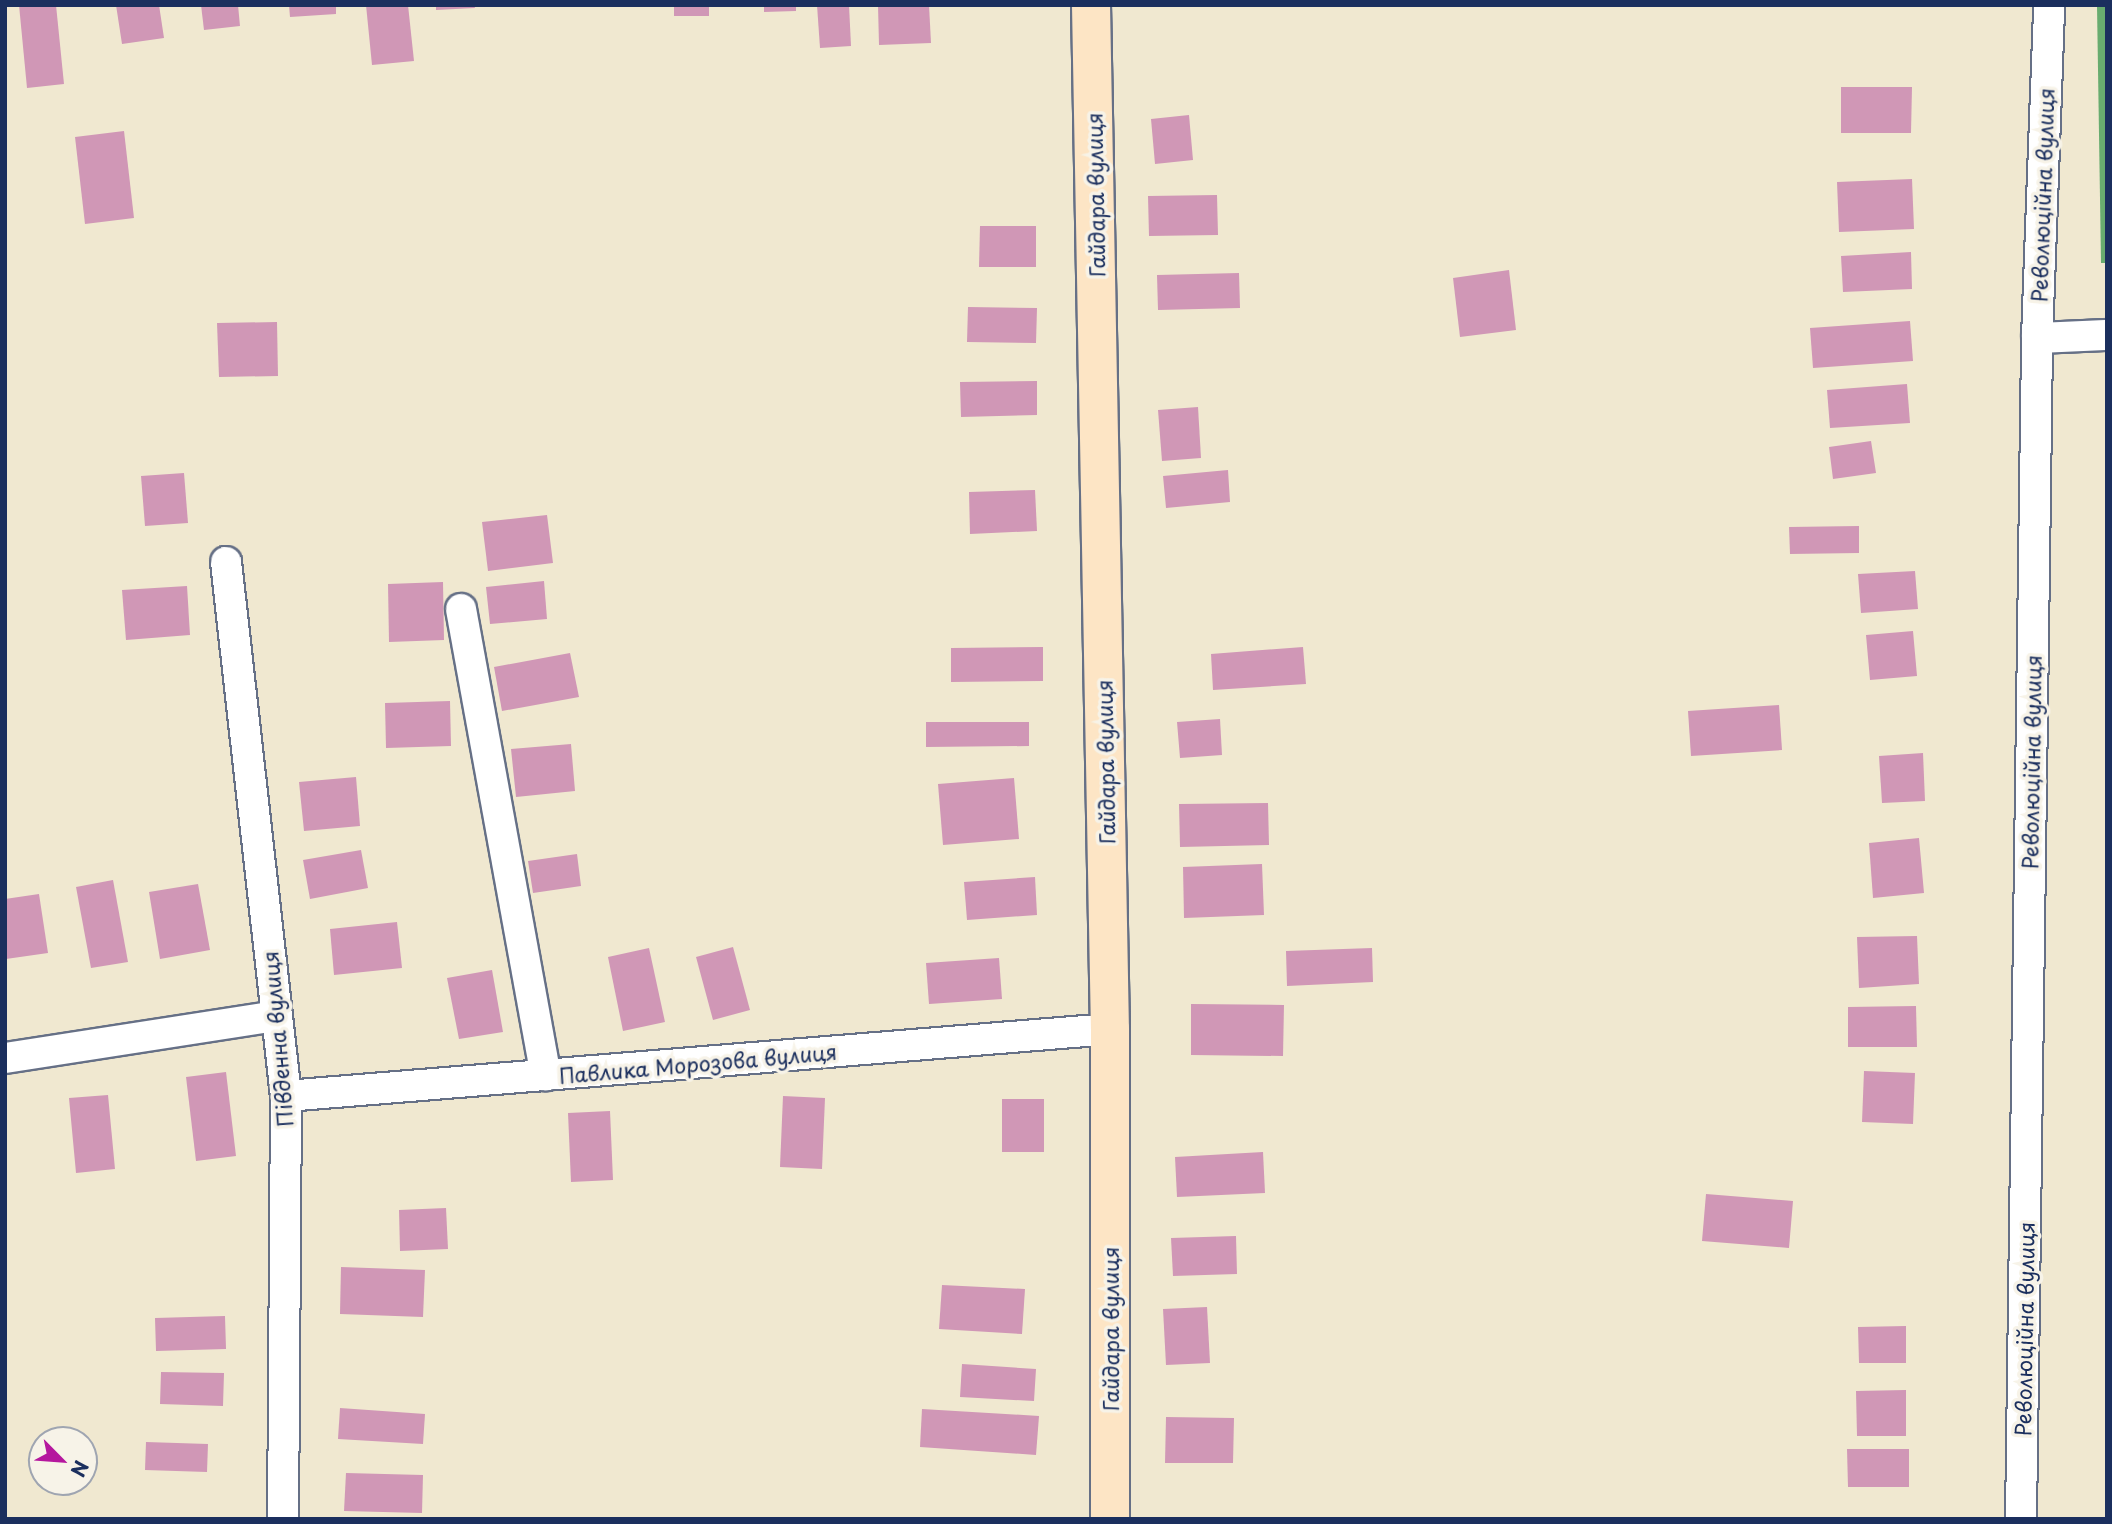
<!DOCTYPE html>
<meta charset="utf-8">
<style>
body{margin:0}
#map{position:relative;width:2112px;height:1524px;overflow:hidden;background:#f0e8d0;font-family:"Playpen Sans",sans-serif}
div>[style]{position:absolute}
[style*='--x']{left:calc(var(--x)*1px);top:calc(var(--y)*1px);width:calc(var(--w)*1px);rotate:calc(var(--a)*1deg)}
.forest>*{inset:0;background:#68ac6f}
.building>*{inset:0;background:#d097b6}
.roads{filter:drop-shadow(2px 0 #667086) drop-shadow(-2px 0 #667086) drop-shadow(0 2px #667086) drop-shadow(0 -2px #667086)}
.street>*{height:30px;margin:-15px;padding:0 15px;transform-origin:15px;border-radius:15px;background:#fff}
.secondary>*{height:38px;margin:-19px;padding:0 19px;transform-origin:19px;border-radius:19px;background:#fde5c5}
span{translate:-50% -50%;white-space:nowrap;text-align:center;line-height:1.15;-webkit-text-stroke:7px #f7f3e8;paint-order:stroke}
.street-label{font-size:21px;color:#1b2f5e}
.frame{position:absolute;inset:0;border:7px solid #1b2f5e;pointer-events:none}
.north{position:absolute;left:28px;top:1426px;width:70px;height:70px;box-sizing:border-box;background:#f7f3e8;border:2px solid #9fa5b1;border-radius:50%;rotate:115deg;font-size:19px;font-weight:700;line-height:28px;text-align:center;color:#1b2f5e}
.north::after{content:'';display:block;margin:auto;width:24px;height:32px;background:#b5179e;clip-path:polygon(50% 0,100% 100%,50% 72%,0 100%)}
</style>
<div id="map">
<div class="forest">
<div style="clip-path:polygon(2097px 5px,2107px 5px,2107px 263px,2101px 263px)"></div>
</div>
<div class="building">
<div style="clip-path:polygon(19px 5px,56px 5px,64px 84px,27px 88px)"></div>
<div style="clip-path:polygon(116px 5px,159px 5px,164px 38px,122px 44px)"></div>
<div style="clip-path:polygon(201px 5px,238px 5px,240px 26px,204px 30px)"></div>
<div style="clip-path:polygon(289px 5px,336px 5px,336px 14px,290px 17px)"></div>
<div style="clip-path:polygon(366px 5px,408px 5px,414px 61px,372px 65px)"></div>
<div style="clip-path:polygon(436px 5px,474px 5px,475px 8px,436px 10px)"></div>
<div style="clip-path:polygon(674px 5px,709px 5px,709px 16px,674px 16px)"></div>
<div style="clip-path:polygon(764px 5px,796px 5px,796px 11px,764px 12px)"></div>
<div style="clip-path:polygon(817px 5px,849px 5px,851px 46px,820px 48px)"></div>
<div style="clip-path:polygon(878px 5px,929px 5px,931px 43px,879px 45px)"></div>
<div style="clip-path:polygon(1841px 87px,1912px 87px,1911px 133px,1841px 133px)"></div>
<div style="clip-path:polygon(1189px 115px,1193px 160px,1155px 164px,1151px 119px)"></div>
<div style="clip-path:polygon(124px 131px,134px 218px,85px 224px,75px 137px)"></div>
<div style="clip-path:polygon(1912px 179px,1914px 229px,1839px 232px,1837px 182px)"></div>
<div style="clip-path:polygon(1217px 195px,1218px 235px,1149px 236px,1148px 196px)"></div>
<div style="clip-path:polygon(980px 226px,1036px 226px,1036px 267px,979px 267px)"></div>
<div style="clip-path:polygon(1911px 252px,1912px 289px,1843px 292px,1841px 256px)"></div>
<div style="clip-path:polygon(1509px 270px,1516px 330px,1460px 337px,1453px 278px)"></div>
<div style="clip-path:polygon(1239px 273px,1240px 308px,1158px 310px,1157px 275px)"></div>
<div style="clip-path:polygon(968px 307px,1037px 308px,1036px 343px,967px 342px)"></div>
<div style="clip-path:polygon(1910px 321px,1913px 361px,1813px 368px,1810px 328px)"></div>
<div style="clip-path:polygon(277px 322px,278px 376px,219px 377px,217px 323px)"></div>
<div style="clip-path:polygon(1037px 381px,1037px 415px,961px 417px,960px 382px)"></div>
<div style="clip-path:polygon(1907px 384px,1910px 423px,1830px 428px,1827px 390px)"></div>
<div style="clip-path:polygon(1198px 407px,1201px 458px,1162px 461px,1158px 410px)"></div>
<div style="clip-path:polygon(1871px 441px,1876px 473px,1833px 479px,1829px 447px)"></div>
<div style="clip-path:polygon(1228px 470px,1230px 502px,1166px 508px,1163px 476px)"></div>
<div style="clip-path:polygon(184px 473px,188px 523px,145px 526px,141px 476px)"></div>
<div style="clip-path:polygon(1035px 490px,1037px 531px,970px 534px,969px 492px)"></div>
<div style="clip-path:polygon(547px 515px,553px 563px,488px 571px,482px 522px)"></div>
<div style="clip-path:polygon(1859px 526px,1859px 553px,1790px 554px,1789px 527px)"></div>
<div style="clip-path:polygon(1915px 571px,1918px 609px,1861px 613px,1858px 574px)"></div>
<div style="clip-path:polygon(544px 581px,547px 619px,490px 624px,486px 587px)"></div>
<div style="clip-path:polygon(443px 582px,444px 640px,389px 642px,388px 584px)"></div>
<div style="clip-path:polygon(187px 586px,190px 635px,126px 640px,122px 590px)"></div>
<div style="clip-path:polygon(1913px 631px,1917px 676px,1870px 680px,1866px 635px)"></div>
<div style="clip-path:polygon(1043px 647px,1043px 681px,951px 682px,951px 648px)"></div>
<div style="clip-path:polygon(1303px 647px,1306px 684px,1213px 690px,1211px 654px)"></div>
<div style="clip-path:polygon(570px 653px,579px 697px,502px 711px,494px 667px)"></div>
<div style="clip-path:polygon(450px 701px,451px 746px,386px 748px,385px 703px)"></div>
<div style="clip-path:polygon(1779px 705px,1782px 750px,1691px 756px,1688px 711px)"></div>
<div style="clip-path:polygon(1220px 719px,1222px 755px,1180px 758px,1177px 722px)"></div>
<div style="clip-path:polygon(926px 722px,1029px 722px,1029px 746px,926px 747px)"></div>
<div style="clip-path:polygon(571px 744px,575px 791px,516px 797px,511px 749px)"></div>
<div style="clip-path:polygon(1923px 753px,1925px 801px,1882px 803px,1879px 756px)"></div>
<div style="clip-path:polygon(356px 777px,360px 826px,304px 831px,299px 782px)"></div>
<div style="clip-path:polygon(1014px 778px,1019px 839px,943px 845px,938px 784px)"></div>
<div style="clip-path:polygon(1268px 803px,1269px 845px,1180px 847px,1179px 804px)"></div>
<div style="clip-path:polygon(1919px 838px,1924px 893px,1873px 898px,1869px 843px)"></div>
<div style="clip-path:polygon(361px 850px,368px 888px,310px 899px,303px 860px)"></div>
<div style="clip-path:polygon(577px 854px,581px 886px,533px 893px,528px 861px)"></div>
<div style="clip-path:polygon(1262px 864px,1264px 915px,1184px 918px,1183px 867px)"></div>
<div style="clip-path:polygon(1035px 877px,1037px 915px,967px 920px,964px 882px)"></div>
<div style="clip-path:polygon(113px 880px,128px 962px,91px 968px,76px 887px)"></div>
<div style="clip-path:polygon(198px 884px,210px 950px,160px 959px,149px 892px)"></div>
<div style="clip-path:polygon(39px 894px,48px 953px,6px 959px,5px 899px)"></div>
<div style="clip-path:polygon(397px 922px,402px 968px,334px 975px,330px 929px)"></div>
<div style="clip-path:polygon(1917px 936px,1919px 984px,1859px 988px,1857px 937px)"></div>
<div style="clip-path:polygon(733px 947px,750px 1010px,713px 1020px,696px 957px)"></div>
<div style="clip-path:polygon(649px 948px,665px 1022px,623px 1031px,608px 957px)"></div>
<div style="clip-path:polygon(1372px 948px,1373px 982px,1287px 986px,1286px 951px)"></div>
<div style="clip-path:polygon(999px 958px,1002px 999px,929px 1004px,926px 963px)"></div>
<div style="clip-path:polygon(492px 970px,503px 1032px,459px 1039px,447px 978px)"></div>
<div style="clip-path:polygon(1191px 1004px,1284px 1005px,1283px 1056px,1191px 1055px)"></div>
<div style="clip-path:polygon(1916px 1006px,1917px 1047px,1848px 1047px,1848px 1007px)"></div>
<div style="clip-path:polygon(1864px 1071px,1915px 1073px,1913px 1124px,1862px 1122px)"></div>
<div style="clip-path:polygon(226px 1072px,236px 1156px,196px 1161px,186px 1077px)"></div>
<div style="clip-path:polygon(108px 1095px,115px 1169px,76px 1173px,69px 1098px)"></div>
<div style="clip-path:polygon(783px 1096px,825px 1098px,822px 1169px,780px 1167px)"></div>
<div style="clip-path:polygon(1002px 1099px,1044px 1099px,1044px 1152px,1002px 1152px)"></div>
<div style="clip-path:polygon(610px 1111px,613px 1180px,571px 1182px,568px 1113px)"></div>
<div style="clip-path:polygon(1263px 1152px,1265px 1193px,1177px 1197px,1175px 1157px)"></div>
<div style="clip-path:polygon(1706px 1194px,1793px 1201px,1789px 1248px,1702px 1241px)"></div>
<div style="clip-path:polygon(446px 1208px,448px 1249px,400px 1251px,399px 1210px)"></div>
<div style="clip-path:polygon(1236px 1236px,1237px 1274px,1173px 1276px,1171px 1238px)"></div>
<div style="clip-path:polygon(341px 1267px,425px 1270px,423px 1317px,340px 1314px)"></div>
<div style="clip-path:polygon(942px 1285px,1025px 1289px,1022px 1334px,939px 1329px)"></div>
<div style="clip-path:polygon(1207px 1307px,1210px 1363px,1166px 1365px,1163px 1309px)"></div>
<div style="clip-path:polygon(225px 1316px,226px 1349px,156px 1351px,155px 1318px)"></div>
<div style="clip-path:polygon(1906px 1326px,1906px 1363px,1859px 1363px,1858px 1327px)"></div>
<div style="clip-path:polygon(962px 1364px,1036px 1369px,1034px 1401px,960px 1397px)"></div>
<div style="clip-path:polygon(161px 1372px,224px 1373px,223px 1406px,160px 1404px)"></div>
<div style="clip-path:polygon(1906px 1390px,1906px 1436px,1857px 1436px,1856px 1391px)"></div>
<div style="clip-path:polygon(340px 1408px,425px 1414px,423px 1444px,338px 1439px)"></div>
<div style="clip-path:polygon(922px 1409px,1039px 1416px,1036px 1455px,920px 1447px)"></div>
<div style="clip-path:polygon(1166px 1417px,1234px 1418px,1233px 1463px,1165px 1463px)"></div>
<div style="clip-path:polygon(146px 1442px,208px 1444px,207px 1472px,145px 1470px)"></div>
<div style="clip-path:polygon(1847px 1449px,1909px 1449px,1909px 1487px,1848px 1487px)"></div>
<div style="clip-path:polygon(346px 1473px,423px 1475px,422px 1513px,344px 1511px)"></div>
</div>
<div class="roads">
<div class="street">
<div style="--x:2037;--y:338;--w:70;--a:-2.5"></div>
<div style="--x:226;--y:562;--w:537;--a:83.59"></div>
<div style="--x:286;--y:1096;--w:423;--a:90.4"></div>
<div style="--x:461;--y:609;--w:474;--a:79.7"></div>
<div style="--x:5;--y:1058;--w:274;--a:-8.8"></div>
<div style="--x:286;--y:1096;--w:827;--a:-4.65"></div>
<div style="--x:2021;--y:1519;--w:1181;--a:-89.22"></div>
<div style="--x:2037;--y:338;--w:333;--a:-87.9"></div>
</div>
<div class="secondary">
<div style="--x:1091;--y:5;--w:1024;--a:88.94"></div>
<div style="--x:1110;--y:1029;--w:490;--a:90"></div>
</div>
</div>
<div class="street-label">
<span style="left:1095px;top:195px;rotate:-91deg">Гайдара вулиця</span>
<span style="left:2042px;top:195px;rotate:-88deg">Революційна вулиця</span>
<span style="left:1105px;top:762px;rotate:-91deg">Гайдара вулиця</span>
<span style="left:2031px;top:762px;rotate:-89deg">Революційна вулиця</span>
<span style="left:277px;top:1039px;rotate:-95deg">Південна вулиця</span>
<span style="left:698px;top:1063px;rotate:-5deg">Павлика Морозова вулиця</span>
<span style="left:1110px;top:1329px;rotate:-90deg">Гайдара вулиця</span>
<span style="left:2024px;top:1329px;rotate:-89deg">Революційна вулиця</span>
</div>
<div class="frame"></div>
<div class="north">N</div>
</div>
